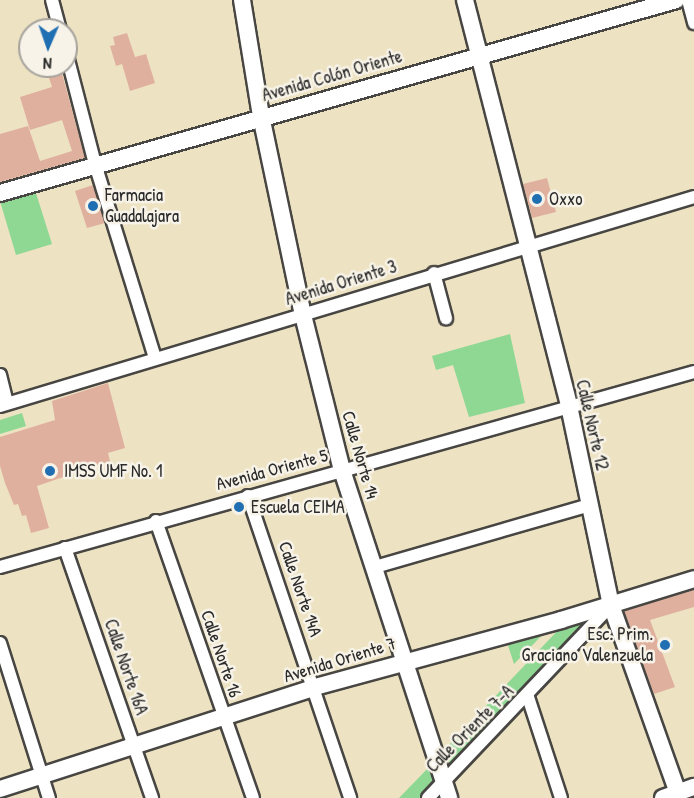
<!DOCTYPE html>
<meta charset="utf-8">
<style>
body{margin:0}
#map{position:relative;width:694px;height:798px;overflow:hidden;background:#ede2c2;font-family:"Patrick Hand",sans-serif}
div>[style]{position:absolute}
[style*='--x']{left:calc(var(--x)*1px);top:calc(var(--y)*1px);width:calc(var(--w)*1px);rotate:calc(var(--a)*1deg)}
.green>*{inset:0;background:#8ed894}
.building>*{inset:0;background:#e0b09f}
.roads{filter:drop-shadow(2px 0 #484642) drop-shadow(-2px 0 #484642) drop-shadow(0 2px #484642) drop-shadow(0 -2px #484642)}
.minor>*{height:12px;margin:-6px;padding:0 6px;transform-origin:6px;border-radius:6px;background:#fff}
.tertiary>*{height:16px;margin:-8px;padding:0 8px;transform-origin:8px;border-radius:8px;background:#fff}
.dots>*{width:16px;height:16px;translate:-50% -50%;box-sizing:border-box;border:3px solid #f7f3e8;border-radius:50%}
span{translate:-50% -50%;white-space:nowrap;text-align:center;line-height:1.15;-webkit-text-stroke:5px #f7f3e8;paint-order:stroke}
.street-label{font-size:18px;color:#2b2b2b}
.poi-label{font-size:18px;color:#2b2b2b}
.left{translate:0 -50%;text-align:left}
.right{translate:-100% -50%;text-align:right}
.north{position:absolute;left:18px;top:18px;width:60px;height:60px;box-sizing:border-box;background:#f7f3e8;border:2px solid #a5a39c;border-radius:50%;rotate:182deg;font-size:16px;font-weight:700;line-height:24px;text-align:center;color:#2b2b2b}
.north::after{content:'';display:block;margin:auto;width:21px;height:27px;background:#1f6fb2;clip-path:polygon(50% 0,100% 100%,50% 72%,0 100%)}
</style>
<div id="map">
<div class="green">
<div style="clip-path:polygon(35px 190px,52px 244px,16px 255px,0 201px)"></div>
<div style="clip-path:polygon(510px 334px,525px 403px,469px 417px,453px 365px,436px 370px,432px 356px)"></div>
<div style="clip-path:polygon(22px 413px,26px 426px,0 434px,0 420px)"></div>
<div style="clip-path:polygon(586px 622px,450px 766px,444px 750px,562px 626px)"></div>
<div style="clip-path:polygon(551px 626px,514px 664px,506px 639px)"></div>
<div style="clip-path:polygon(430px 766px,436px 783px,421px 798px,399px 798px)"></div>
</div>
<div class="building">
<div style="clip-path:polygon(127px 33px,135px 57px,146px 54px,155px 83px,130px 91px,122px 64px,116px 66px,110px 46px,115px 45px,113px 37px)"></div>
<div style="clip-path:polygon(45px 66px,60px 66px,85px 158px,0 182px,0 134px,28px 126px,40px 161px,72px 151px,62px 120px,30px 130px,20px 97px,52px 87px)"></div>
<div style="clip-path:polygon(547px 178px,556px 212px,532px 218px,523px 184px)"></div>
<div style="clip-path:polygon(93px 185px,105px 223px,87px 228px,75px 191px)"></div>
<div style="clip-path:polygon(108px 383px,125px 448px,108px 453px,110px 461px,37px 486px,49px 528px,31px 533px,26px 515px,22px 516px,18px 504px,14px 505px,5px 483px,0 466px,0 437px,55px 420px,52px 401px)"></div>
<div style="clip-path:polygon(694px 590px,694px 607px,650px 620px,675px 687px,654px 694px,624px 611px)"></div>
</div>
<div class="roads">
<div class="minor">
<div style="--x:52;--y:0;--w:31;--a:75"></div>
<div style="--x:688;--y:0;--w:24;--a:75"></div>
<div style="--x:66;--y:52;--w:116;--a:75.5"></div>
<div style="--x:95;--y:164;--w:203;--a:72.8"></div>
<div style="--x:434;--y:273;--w:47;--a:75.1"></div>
<div style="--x:0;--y:375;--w:29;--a:76"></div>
<div style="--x:0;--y:406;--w:725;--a:-16.76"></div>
<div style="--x:248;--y:496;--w:319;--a:71.3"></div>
<div style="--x:156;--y:521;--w:293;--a:70.7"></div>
<div style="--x:65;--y:548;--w:265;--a:70.8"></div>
<div style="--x:0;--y:567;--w:721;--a:-15.69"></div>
<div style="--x:375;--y:567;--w:224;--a:-16.1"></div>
<div style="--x:0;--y:643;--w:163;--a:72.5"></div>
<div style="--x:528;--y:697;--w:106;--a:71.9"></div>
<div style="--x:428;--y:798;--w:266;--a:-46.5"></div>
</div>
<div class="tertiary">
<div style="--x:242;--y:0;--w:118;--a:80.7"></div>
<div style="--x:261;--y:116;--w:203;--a:78.1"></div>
<div style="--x:303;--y:315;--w:160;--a:75.9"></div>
<div style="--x:342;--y:470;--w:345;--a:71.9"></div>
<div style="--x:465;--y:0;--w:419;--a:75.6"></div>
<div style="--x:569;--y:406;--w:203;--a:78.1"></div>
<div style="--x:611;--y:605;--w:200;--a:70.4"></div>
<div style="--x:0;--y:193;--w:703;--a:-15.93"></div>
<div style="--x:0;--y:789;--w:331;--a:-17.9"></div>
<div style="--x:315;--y:687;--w:255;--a:-15.2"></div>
<div style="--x:561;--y:620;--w:139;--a:-17.1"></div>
<div style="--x:663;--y:798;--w:33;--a:-20"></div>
</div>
</div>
<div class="dots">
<div style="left:537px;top:199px;background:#1f6fb2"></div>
<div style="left:93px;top:206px;background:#1f6fb2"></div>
<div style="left:50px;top:471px;background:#1f6fb2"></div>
<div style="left:239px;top:507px;background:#1f6fb2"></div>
<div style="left:665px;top:645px;background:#1f6fb2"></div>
</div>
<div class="street-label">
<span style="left:332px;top:76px;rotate:-16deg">Avenida Colón Oriente</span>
<span style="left:341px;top:283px;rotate:-17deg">Avenida Oriente 3</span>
<span style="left:592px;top:425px;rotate:77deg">Calle Norte 12</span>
<span style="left:360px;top:455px;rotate:74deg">Calle Norte 14</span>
<span style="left:272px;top:470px;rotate:-15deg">Avenida Oriente 5</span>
<span style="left:300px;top:589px;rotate:71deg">Calle Norte 14A</span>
<span style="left:221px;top:654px;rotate:71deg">Calle Norte 16</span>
<span style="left:340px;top:660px;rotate:-17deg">Avenida Oriente 7</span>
<span style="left:126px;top:667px;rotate:71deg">Calle Norte 16A</span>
<span style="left:470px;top:729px;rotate:-45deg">Calle Oriente 7-A</span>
</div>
<div class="poi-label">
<span class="left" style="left:105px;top:206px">Farmacia<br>Guadalajara</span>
<span class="left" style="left:549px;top:199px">Oxxo</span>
<span class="left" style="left:64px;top:471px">IMSS UMF No. 1</span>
<span class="left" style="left:251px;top:507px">Escuela CEIMA</span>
<span class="right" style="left:653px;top:645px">Esc. Prim.<br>Graciano Valenzuela</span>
</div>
<div class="north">N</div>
</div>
